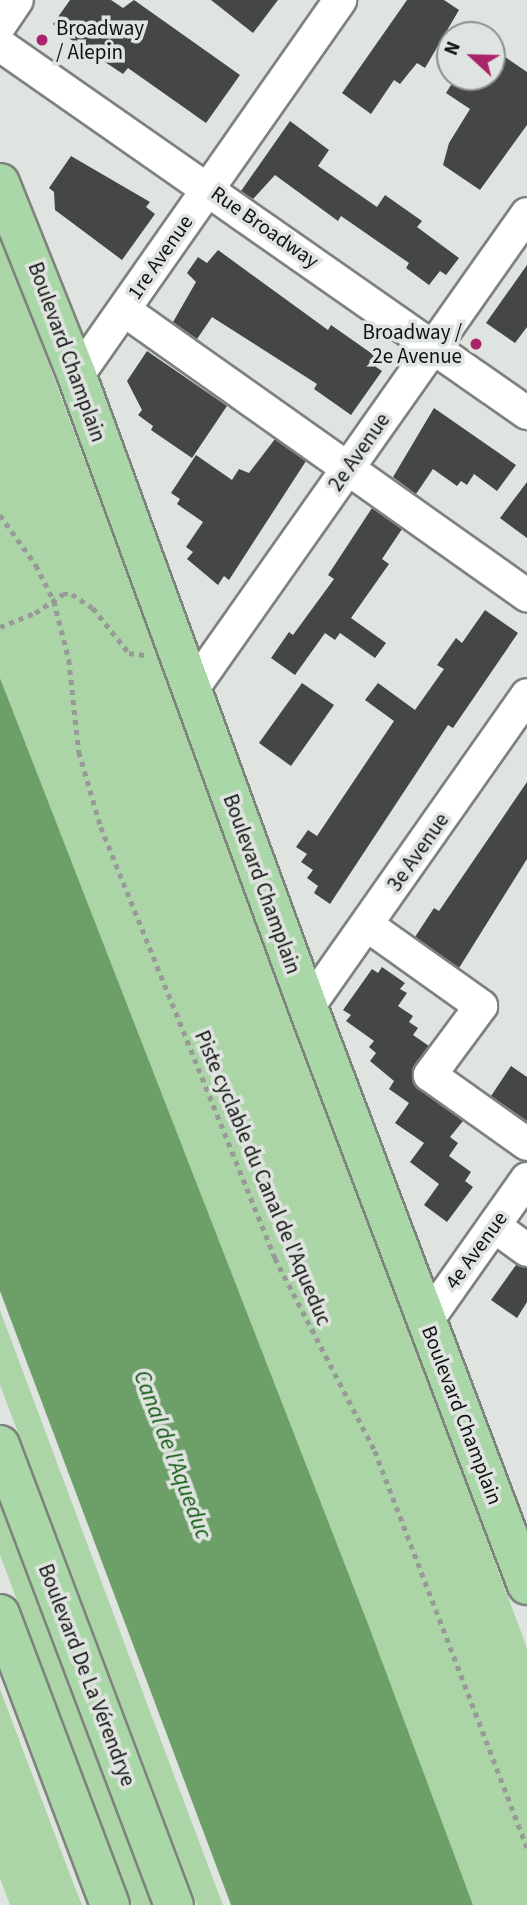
<!DOCTYPE html>
<meta charset="utf-8">
<style>
body{margin:0}
#map{position:relative;width:527px;height:1905px;overflow:hidden;background:#e0e4e0;font-family:"Source Sans 3",sans-serif}
div>[style]{position:absolute}
[style*='--x']{left:calc(var(--x)*1px);top:calc(var(--y)*1px);width:calc(var(--w)*1px);rotate:calc(var(--a)*1deg)}
.green>*{inset:0;background:#abd5a7}
.water>*{inset:0;background:#6d9f69}
.building>*{inset:0;background:#444744}
.path>*{height:4.5px;margin-top:-2.25px;transform-origin:0;background:repeating-linear-gradient(90deg,#979a97 0 5px,transparent 0 10px)}
.roads{filter:drop-shadow(2px 0 #7e827e) drop-shadow(-2px 0 #7e827e) drop-shadow(0 2px #7e827e) drop-shadow(0 -2px #7e827e)}
.minor>*{height:32px;margin:-16px;padding:0 16px;transform-origin:16px;border-radius:16px;background:#fff}
.major>*{height:38px;margin:-19px;padding:0 19px;transform-origin:19px;border-radius:19px;background:#aad7a8}
.dots>*{width:19px;height:19px;translate:-50% -50%;box-sizing:border-box;border:4px solid #e0e4e0;border-radius:50%}
span{translate:-50% -50%;white-space:nowrap;text-align:center;line-height:1.15;-webkit-text-stroke:7px #e0e4e0;paint-order:stroke}
.poi-label{font-size:21px;color:#101210}
.left{translate:0 -50%;text-align:left}
.right{translate:-100% -50%;text-align:right}
.street-label{font-size:21px;color:#101210}
.water-label{font-size:23px;color:#105911;font-style:italic}
.north{position:absolute;left:436px;top:21px;width:70px;height:70px;box-sizing:border-box;background:#e0e4e0;border:2px solid #8d908d;border-radius:50%;rotate:292deg;font-size:19px;font-weight:700;line-height:28px;text-align:center;color:#101210}
.north::after{content:'';display:block;margin:auto;width:24px;height:32px;background:#aa246c;clip-path:polygon(50% 0,100% 100%,50% 72%,0 100%)}
</style>
<div id="map">
<div class="green">
<div style="clip-path:polygon(0 233px,527px 1648px,527px 1905px,473px 1905px,0 678px)"></div>
<div style="clip-path:polygon(0 1310px,137px 1677px,223px 1905px,197px 1905px,0 1385px)"></div>
<div style="clip-path:polygon(0 1505px,27px 1576px,151px 1905px,132px 1905px,0 1555px)"></div>
<div style="clip-path:polygon(0 1689px,74px 1885px,82px 1905px,10px 1905px,0 1878px)"></div>
</div>
<div class="water">
<div style="clip-path:polygon(0 678px,368px 1624px,473px 1905px,231px 1905px,0 1291px)"></div>
</div>
<div class="building">
<div style="clip-path:polygon(70px 0,111px 0,123px 8px,134px 0,240px 75px,206px 123px,128px 68px,123px 74px,64px 35px,53px 24px)"></div>
<div style="clip-path:polygon(211px 0,278px 0,253px 33px)"></div>
<div style="clip-path:polygon(407px 0,444px 0,459px 10px,425px 68px,417px 63px,400px 84px,394px 80px,371px 114px,342px 93px)"></div>
<div style="clip-path:polygon(492px 48px,527px 72px,527px 125px,480px 190px,443px 165px,449px 143px,470px 109px,446px 93px,456px 77px,492px 77px)"></div>
<div style="clip-path:polygon(290px 121px,329px 150px,318px 166px,377px 207px,385px 195px,422px 221px,417px 227px,459px 258px,446px 275px,440px 271px,429px 285px,406px 268px,409px 263px,341px 216px,338px 221px,275px 175px,253px 199px,241px 191px)"></div>
<div style="clip-path:polygon(71px 156px,150px 202px,146px 207px,155px 214px,122px 260px,55px 210px,54px 192px,49px 188px)"></div>
<div style="clip-path:polygon(218px 250px,328px 330px,331px 325px,381px 360px,376px 367px,382px 371px,351px 415px,314px 389px,317px 384px,212px 317px,197px 339px,173px 322px,196px 282px,187px 273px,198px 257px,207px 263px)"></div>
<div style="clip-path:polygon(527px 265px,527px 327px,515px 343px,486px 323px)"></div>
<div style="clip-path:polygon(147px 351px,227px 406px,192px 458px,151px 430px,153px 426px,138px 415px,142px 410px,127px 381px)"></div>
<div style="clip-path:polygon(434px 408px,516px 465px,497px 491px,474px 474px,467px 485px,461px 481px,457px 486px,433px 469px,416px 494px,393px 477px)"></div>
<div style="clip-path:polygon(275px 439px,306px 461px,229px 580px,224px 576px,218px 585px,187px 559px,193px 552px,186px 547px,203px 522px,177px 504px,180px 499px,171px 493px,196px 455px,232px 480px,239px 469px,249px 473px)"></div>
<div style="clip-path:polygon(527px 482px,527px 538px,500px 518px)"></div>
<div style="clip-path:polygon(372px 508px,402px 529px,382px 559px,389px 564px,351px 618px,386px 643px,375px 658px,340px 633px,335px 640px,325px 633px,295px 675px,271px 658px,289px 632px,293px 635px,334px 579px,328px 575px)"></div>
<div style="clip-path:polygon(485px 610px,518px 633px,453px 728px,448px 725px,330px 904px,314px 893px,318px 886px,307px 878px,313px 870px,301px 862px,307px 854px,296px 847px,308px 830px,317px 836px,394px 721px,365px 700px,378px 683px,415px 710px,444px 669px,437px 665px,456px 638px,462px 643px)"></div>
<div style="clip-path:polygon(302px 683px,334px 705px,291px 766px,259px 743px)"></div>
<div style="clip-path:polygon(527px 782px,527px 859px,459px 968px,415px 937px,434px 908px,439px 911px)"></div>
<div style="clip-path:polygon(382px 967px,405px 983px,400px 989px,407px 993px,398px 1006px,413px 1016px,409px 1022px,418px 1028px,413px 1035px,429px 1046px,415px 1065px,414px 1083px,463px 1121px,450px 1137px,458px 1143px,449px 1156px,471px 1172px,465px 1181px,473px 1187px,447px 1222px,424px 1205px,439px 1184px,410px 1162px,424px 1143px,395px 1123px,409px 1103px,389px 1089px,394px 1081px,370px 1061px,376px 1053px,369px 1047px,374px 1041px,346px 1021px,351px 1015px,343px 1010px,372px 969px,378px 973px)"></div>
<div style="clip-path:polygon(511px 1066px,527px 1077px,527px 1121px,491px 1096px)"></div>
<div style="clip-path:polygon(516px 1265px,527px 1268px,527px 1302px,517px 1318px,491px 1300px)"></div>
</div>
<div class="path">
<div style="--x:0;--y:515;--w:62;--a:54.2"></div>
<div style="--x:36;--y:565;--w:40;--a:63.4"></div>
<div style="--x:54;--y:601;--w:61;--a:75.7"></div>
<div style="--x:69;--y:660;--w:93;--a:83.8"></div>
<div style="--x:79;--y:752;--w:78;--a:73.7"></div>
<div style="--x:101;--y:827;--w:465;--a:68"></div>
<div style="--x:275;--y:1258;--w:217;--a:62.6"></div>
<div style="--x:375;--y:1451;--w:425;--a:69"></div>
<div style="--x:0;--y:627;--w:38;--a:-22"></div>
<div style="--x:35;--y:613;--w:34;--a:-34"></div>
<div style="--x:63;--y:594;--w:9;--a:0"></div>
<div style="--x:72;--y:594;--w:25;--a:34"></div>
<div style="--x:93;--y:608;--w:58;--a:51.3"></div>
<div style="--x:129;--y:653;--w:16;--a:7"></div>
</div>
<div class="roads">
<div class="minor">
<div style="--x:0;--y:25;--w:30;--a:-56"></div>
<div style="--x:0;--y:45;--w:643;--a:34.93"></div>
<div style="--x:124;--y:310;--w:494;--a:35.3"></div>
<div style="--x:77;--y:376;--w:459;--a:-55"></div>
<div style="--x:191;--y:691;--w:583;--a:-54.84"></div>
<div style="--x:367;--y:925;--w:140;--a:35.4"></div>
<div style="--x:481;--y:1006;--w:86;--a:126.5"></div>
<div style="--x:430;--y:1075;--w:119;--a:35.4"></div>
<div style="--x:308;--y:1007;--w:381;--a:-54.9"></div>
<div style="--x:494;--y:1226;--w:41;--a:36"></div>
<div style="--x:426;--y:1322;--w:175;--a:-54.8"></div>
</div>
<div class="major">
<div style="--x:0;--y:183;--w:208;--a:68.2"></div>
<div style="--x:77;--y:376;--w:672;--a:69.89"></div>
<div style="--x:308;--y:1007;--w:618;--a:69.25"></div>
<div style="--x:0;--y:1445;--w:492;--a:69.3"></div>
<div style="--x:0;--y:1614;--w:311;--a:69.3"></div>
</div>
</div>
<div class="dots">
<div style="left:42px;top:40px;background:#aa246c"></div>
<div style="left:476px;top:344px;background:#aa246c"></div>
</div>
<div class="poi-label">
<span class="left" style="left:56px;top:40px">Broadway<br>/ Alepin</span>
<span class="right" style="left:462px;top:344px">Broadway /<br>2e Avenue</span>
</div>
<div class="street-label">
<span style="left:265px;top:227px;rotate:35deg">Rue Broadway</span>
<span style="left:160px;top:257px;rotate:-55deg">1re Avenue</span>
<span style="left:67px;top:352px;rotate:70deg">Boulevard Champlain</span>
<span style="left:359px;top:452px;rotate:-55deg">2e Avenue</span>
<span style="left:418px;top:852px;rotate:-55deg">3e Avenue</span>
<span style="left:262px;top:884px;rotate:70deg">Boulevard Champlain</span>
<span style="left:263px;top:1178px;rotate:67deg">Piste cyclable du Canal de l'Aqueduc</span>
<span style="left:476px;top:1250px;rotate:-54deg">4e Avenue</span>
<span style="left:462px;top:1415px;rotate:69deg">Boulevard Champlain</span>
<span style="left:87px;top:1675px;rotate:69deg">Boulevard De La Vérendrye</span>
</div>
<div class="water-label">
<span style="left:172px;top:1455px;rotate:69deg">Canal de l'Aqueduc</span>
</div>
<div class="north">N</div>
</div>
